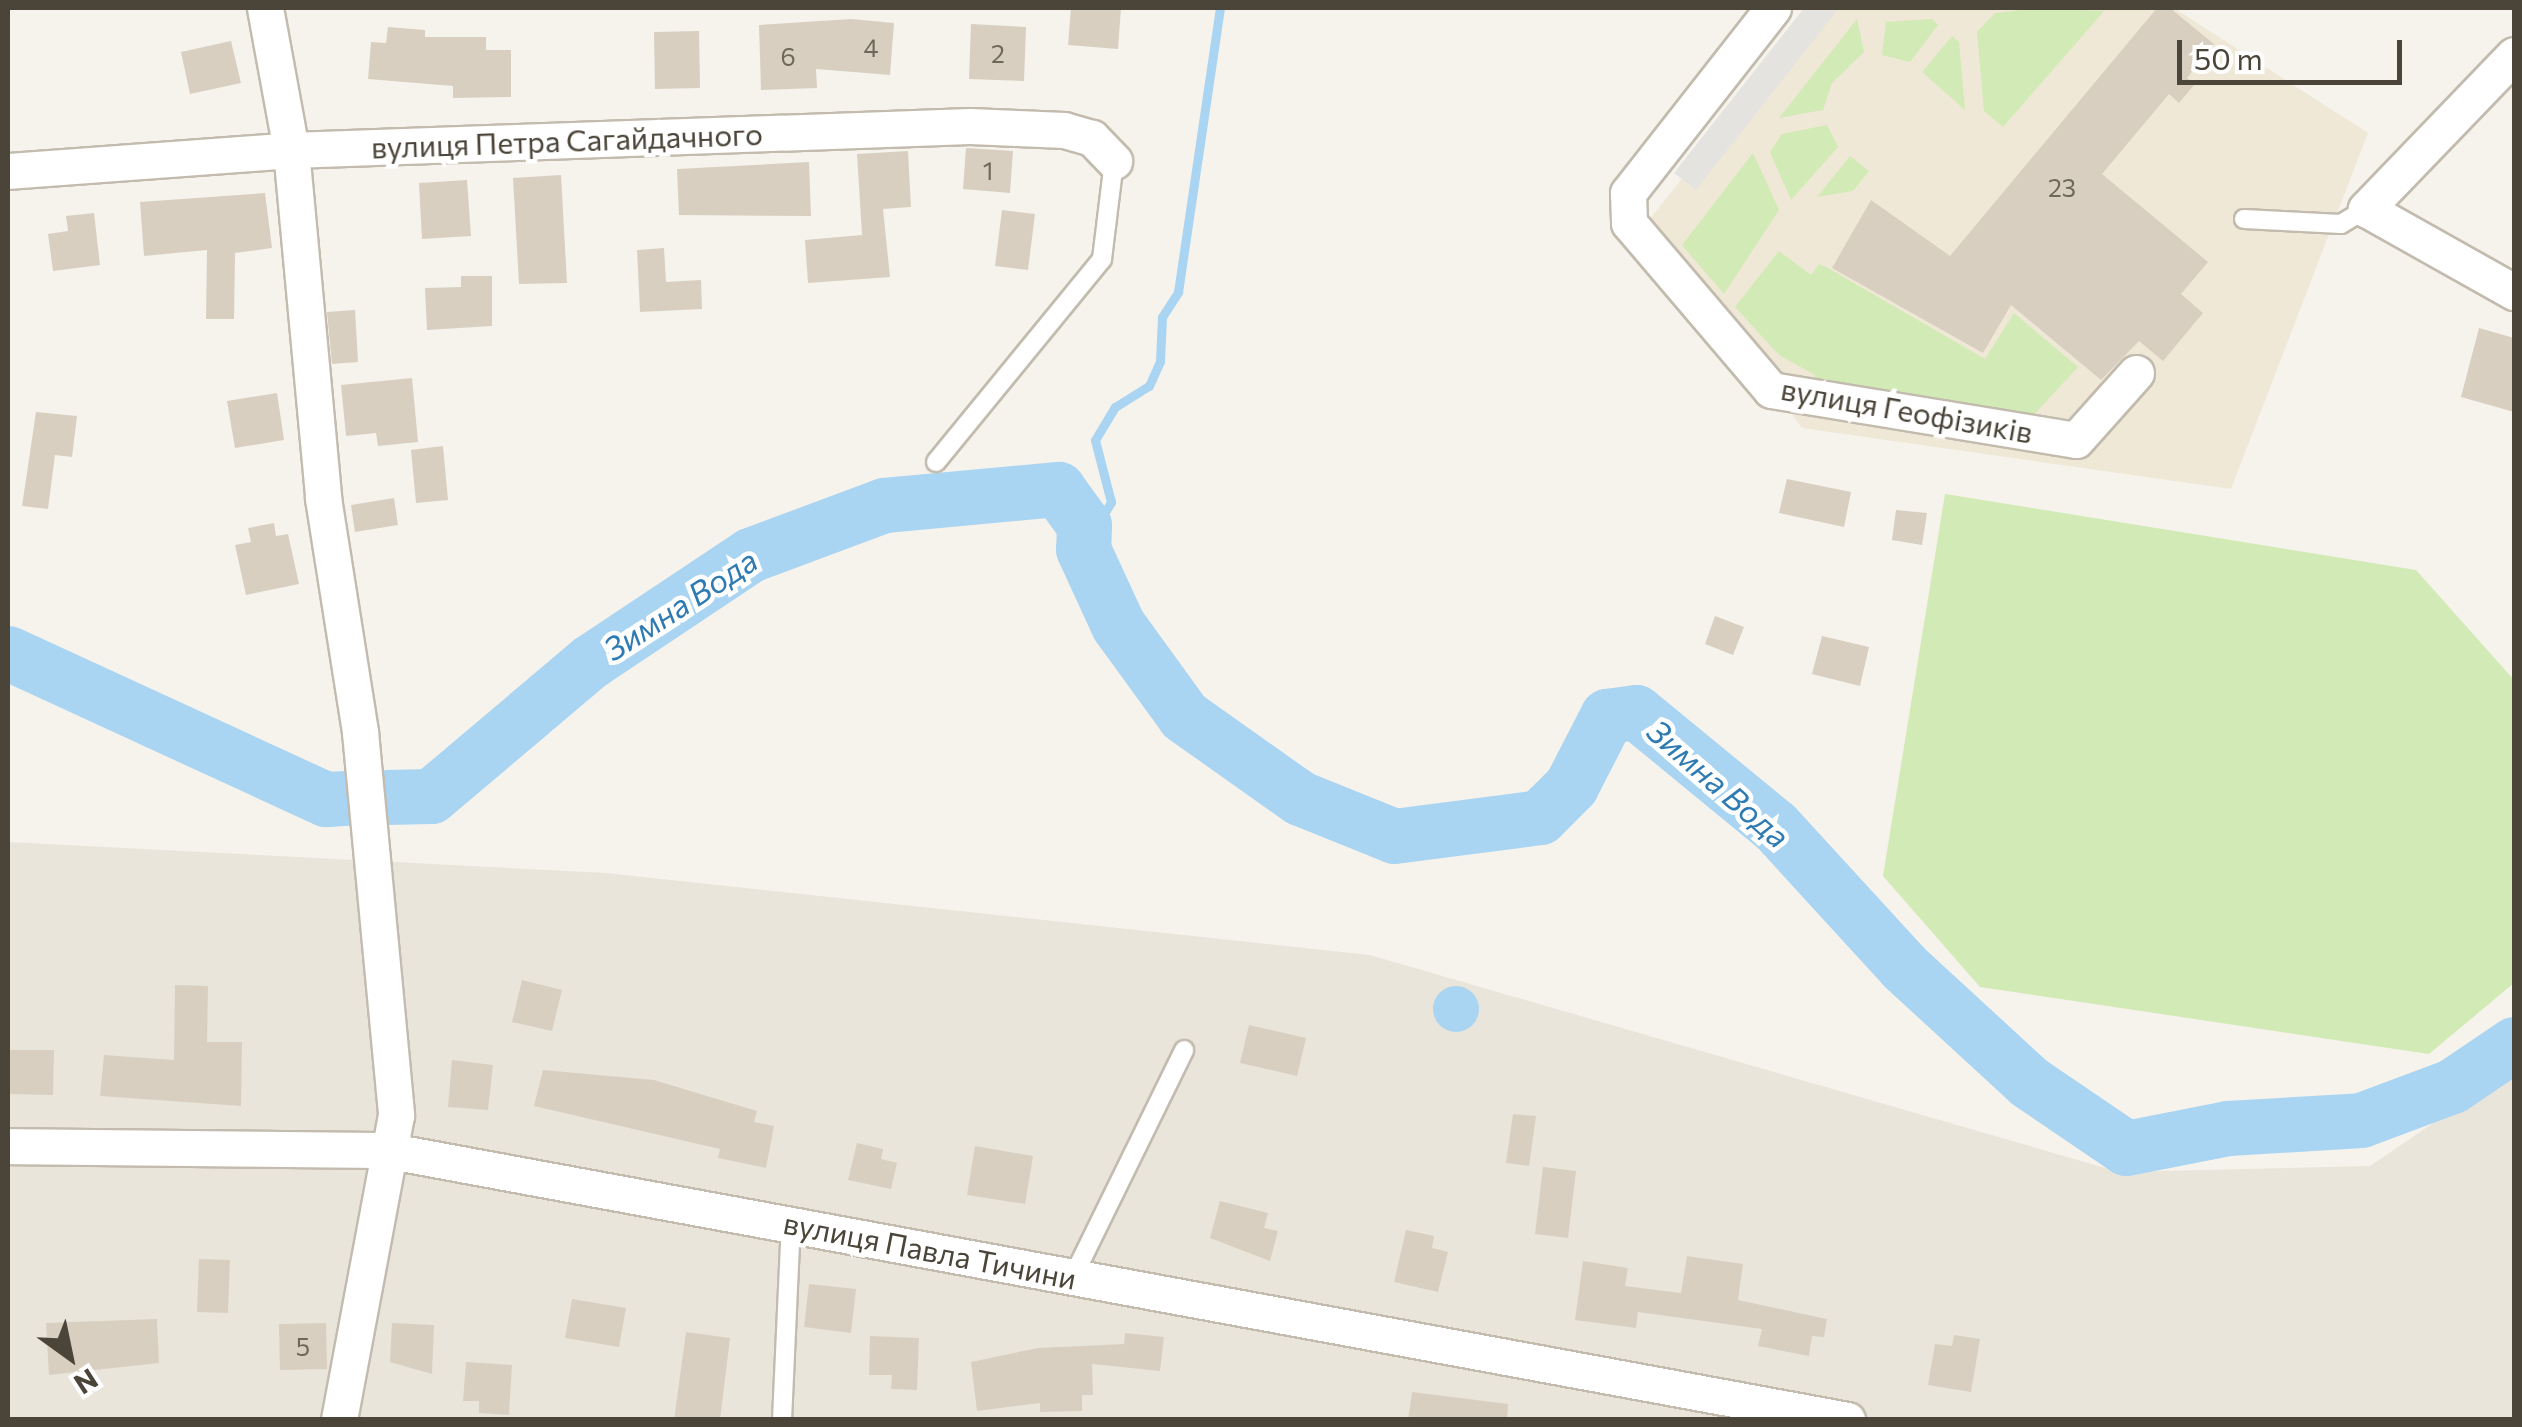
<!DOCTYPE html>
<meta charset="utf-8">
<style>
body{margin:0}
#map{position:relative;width:2522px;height:1427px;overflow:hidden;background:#f6f3ec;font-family:Commissioner,sans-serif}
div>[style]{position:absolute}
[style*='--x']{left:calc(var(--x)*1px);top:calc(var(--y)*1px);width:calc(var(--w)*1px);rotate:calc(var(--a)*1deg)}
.residential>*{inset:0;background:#eae5da}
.education>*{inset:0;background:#efe8d6}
.green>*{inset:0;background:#d2eab5}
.parking>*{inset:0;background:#e5e3e0}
.water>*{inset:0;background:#a9d4f2}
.round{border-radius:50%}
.stream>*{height:9px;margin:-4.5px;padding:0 4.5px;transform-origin:4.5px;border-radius:4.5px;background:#a9d4f2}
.river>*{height:55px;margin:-27.5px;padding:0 27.5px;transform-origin:27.5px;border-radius:27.5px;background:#a9d4f2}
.building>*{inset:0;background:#d8cfc1}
.roads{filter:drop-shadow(2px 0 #c2bbae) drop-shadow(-2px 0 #c2bbae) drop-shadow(0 2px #c2bbae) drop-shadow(0 -2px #c2bbae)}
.lane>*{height:18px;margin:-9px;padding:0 9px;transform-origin:9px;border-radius:9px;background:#fff}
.street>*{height:35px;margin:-17.5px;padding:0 17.5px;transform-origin:17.5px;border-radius:17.5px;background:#fff}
span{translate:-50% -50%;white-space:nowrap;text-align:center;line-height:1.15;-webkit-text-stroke:9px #fff;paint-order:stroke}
.number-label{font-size:25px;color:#6e675b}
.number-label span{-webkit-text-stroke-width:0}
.street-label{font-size:30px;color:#4b4439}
.water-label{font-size:32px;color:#2e7ab2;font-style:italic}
.frame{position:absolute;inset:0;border:10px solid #4b4439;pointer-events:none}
.north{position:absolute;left:20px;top:1307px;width:100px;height:100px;-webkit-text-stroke:8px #fff;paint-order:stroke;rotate:147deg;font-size:28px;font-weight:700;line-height:40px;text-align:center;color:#4b4439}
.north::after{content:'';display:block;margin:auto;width:35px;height:45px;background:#4b4439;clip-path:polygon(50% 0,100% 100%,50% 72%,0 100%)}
.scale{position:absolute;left:2177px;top:40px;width:225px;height:45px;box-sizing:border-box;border:5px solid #4b4439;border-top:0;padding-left:12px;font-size:30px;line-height:35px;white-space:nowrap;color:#4b4439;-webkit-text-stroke:8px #fff;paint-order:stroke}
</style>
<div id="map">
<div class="residential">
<div style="clip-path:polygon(8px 842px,606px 873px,1370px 955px,2119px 1172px,2370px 1166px,2514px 1068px,2514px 1419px,8px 1419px)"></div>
</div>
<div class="education">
<div style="clip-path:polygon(1817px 8px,2174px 8px,2368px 133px,2231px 489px,1802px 428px,1650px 219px)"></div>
</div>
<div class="green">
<div style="clip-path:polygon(2040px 8px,2104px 11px,2003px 127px,1984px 111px,1977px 32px,1995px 13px)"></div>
<div style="clip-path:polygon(1857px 19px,1864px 52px,1832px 83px,1823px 110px,1779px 118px)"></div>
<div style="clip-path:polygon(1932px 19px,1938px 25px,1910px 62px,1882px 55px,1886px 22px)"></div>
<div style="clip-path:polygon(1952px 36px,1959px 42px,1965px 110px,1922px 72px)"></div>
<div style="clip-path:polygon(1827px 125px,1838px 147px,1791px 200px,1770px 152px,1782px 134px)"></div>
<div style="clip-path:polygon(1753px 153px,1779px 210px,1724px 294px,1682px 245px)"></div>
<div style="clip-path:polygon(1850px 156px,1869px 171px,1853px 191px,1817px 197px)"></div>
<div style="clip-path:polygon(1779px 251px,1811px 275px,1819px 264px,1828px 268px,1985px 359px,2014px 313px,2078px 367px,2028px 421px,1815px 386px,1815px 375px,1779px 355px,1735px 307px)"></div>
<div style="clip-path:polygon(1945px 494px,2416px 570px,2514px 680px,2514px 983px,2429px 1054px,1980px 987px,1883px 876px)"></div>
</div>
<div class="parking">
<div style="clip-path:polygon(1804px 8px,1839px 8px,1696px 190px,1674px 173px)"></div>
</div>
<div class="water">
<div class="round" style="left:1433px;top:986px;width:46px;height:46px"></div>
</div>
<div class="stream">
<div style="--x:1083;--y:549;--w:55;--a:-59.2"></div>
<div style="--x:1111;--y:502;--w:64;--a:-104.5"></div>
<div style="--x:1095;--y:440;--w:39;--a:-59"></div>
<div style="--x:1115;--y:407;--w:40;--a:-32"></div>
<div style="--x:1149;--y:386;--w:27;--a:-66"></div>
<div style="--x:1160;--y:361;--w:44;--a:-87.4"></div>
<div style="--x:1162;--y:317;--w:30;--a:-57"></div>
<div style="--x:1178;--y:292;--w:287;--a:-81.6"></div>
</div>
<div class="river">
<div style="--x:8;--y:653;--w:350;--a:24.7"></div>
<div style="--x:326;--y:799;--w:21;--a:-3"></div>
<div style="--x:387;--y:797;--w:44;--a:-1.3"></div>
<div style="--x:431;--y:796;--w:209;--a:-40.2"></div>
<div style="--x:591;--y:661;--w:191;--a:-33.7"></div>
<div style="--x:750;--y:555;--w:143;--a:-20.5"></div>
<div style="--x:884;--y:505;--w:175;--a:-5.3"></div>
<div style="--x:1058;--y:489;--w:44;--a:54.2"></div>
<div style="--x:1084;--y:525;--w:24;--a:92"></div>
<div style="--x:1083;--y:549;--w:84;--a:65.3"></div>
<div style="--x:1118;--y:625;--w:112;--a:54"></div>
<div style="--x:1184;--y:716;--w:142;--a:35.3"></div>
<div style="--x:1300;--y:798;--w:101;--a:22"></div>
<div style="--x:1394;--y:836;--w:147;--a:-7.4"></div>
<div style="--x:1540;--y:817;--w:44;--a:-45"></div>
<div style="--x:1571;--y:786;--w:79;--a:-62.8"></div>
<div style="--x:1607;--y:716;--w:29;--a:-8"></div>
<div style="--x:1636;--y:712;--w:180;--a:39.4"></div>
<div style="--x:1775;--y:826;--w:191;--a:47.5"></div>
<div style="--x:1904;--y:967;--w:170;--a:42.6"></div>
<div style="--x:2029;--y:1082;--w:117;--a:34.2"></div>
<div style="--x:2126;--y:1148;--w:104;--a:-11.1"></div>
<div style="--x:2228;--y:1128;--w:133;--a:-3.4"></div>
<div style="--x:2361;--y:1120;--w:97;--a:-20.5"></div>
<div style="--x:2452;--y:1086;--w:75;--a:-34.1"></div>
</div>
<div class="building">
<div style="clip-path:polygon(1071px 8px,1121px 8px,1118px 49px,1068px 45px)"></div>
<div style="clip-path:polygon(2157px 8px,2170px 8px,2214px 44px,2187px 78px,2195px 84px,2179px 103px,2169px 94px,2102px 174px,2208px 262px,2181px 294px,2203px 313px,2163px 361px,2139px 341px,2101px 380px,2011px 305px,1983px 353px,1832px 268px,1871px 200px,1950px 256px)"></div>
<div style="clip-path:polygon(851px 19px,894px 23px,890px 75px,816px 69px,817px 88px,761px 90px,759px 25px)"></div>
<div style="clip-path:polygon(971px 24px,1026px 27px,1024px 81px,969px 79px)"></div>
<div style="clip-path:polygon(388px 27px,425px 30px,425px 37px,486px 37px,486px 50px,511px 50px,511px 97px,453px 98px,453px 86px,368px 79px,371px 42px,386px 43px)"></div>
<div style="clip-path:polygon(699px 31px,700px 88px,655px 89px,654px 32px)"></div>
<div style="clip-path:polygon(231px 41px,241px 83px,190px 94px,181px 52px)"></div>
<div style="clip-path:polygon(966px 148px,1013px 151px,1010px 193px,963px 189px)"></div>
<div style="clip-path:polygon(908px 151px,911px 207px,883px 209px,890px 277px,808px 283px,805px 240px,862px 235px,857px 154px)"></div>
<div style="clip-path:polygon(809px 162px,811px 216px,679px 215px,677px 169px)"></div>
<div style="clip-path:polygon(561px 175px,567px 283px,519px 284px,513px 178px)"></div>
<div style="clip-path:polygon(467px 180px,471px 236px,422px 239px,419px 183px)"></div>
<div style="clip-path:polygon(265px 193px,272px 248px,235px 253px,234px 319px,206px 319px,207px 250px,144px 256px,140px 202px)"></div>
<div style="clip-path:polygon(1002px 210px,1035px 214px,1028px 270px,995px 266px)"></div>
<div style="clip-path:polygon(94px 213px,100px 265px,53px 271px,48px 234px,68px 231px,66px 216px)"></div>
<div style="clip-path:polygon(664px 248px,666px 282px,701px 280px,702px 309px,640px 312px,637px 250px)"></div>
<div style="clip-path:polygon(461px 276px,492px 276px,492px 326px,427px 330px,425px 288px,461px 287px)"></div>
<div style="clip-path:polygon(355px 310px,358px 362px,332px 364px,327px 312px)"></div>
<div style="clip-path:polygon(2479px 328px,2514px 338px,2514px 412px,2461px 397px)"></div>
<div style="clip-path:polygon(412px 378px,418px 442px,378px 446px,376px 433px,346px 436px,341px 385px)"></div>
<div style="clip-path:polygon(277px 393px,284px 440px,235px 448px,227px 401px)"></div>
<div style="clip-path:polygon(36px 412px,77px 416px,72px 457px,55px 455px,48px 509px,22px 506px)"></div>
<div style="clip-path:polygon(443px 446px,448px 500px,416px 503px,411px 450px)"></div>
<div style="clip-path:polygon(1787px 479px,1851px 492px,1844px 527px,1779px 513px)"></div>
<div style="clip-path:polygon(394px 498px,398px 525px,355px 532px,351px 505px)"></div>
<div style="clip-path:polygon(1896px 510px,1927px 513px,1922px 545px,1892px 540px)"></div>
<div style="clip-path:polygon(274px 523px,276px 536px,288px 534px,299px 584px,246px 595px,235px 545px,251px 542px,248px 528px)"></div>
<div style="clip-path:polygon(1715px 616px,1744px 627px,1733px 655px,1705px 644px)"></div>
<div style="clip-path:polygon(1822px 636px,1869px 647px,1860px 686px,1812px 674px)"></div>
<div style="clip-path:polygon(522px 980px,562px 990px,552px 1031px,512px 1022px)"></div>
<div style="clip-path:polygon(175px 985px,208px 986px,207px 1042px,242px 1042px,241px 1106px,100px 1096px,104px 1055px,174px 1060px)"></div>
<div style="clip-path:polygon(1249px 1025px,1306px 1038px,1297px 1076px,1240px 1063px)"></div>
<div style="clip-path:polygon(8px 1050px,54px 1050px,53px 1095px,8px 1094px)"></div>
<div style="clip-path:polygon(452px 1060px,493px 1065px,488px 1110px,448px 1107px)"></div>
<div style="clip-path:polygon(543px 1070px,654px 1080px,757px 1111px,754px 1122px,774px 1126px,766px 1168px,718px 1158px,720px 1149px,534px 1106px)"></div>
<div style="clip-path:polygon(1513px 1114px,1536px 1116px,1529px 1166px,1506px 1163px)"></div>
<div style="clip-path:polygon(857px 1143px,883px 1149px,881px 1159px,897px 1163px,891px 1189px,848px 1180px)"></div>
<div style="clip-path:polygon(975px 1146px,1033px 1156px,1025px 1204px,967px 1195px)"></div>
<div style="clip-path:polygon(1543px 1167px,1576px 1171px,1568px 1238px,1535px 1234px)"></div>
<div style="clip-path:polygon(1220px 1201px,1268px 1213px,1264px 1228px,1278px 1231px,1270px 1261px,1210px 1238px)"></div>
<div style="clip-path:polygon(1406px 1230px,1434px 1236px,1432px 1248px,1448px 1252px,1438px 1292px,1394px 1282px)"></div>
<div style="clip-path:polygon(1687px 1256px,1743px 1264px,1738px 1300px,1827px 1319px,1824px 1337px,1812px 1336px,1809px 1356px,1758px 1346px,1762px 1329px,1638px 1312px,1636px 1328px,1575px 1320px,1583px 1261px,1628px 1268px,1625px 1286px,1681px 1293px)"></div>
<div style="clip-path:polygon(199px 1259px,230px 1260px,228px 1313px,197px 1312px)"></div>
<div style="clip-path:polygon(809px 1284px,856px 1289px,851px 1333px,804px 1327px)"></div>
<div style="clip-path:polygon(572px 1299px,626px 1308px,619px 1347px,565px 1338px)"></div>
<div style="clip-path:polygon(157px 1319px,159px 1363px,49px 1375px,46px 1323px)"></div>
<div style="clip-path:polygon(326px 1323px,327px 1369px,280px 1370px,279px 1324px)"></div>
<div style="clip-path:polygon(392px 1323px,434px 1325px,432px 1374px,390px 1362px)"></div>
<div style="clip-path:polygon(686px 1332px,730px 1338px,720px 1420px,674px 1420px)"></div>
<div style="clip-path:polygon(1125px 1333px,1164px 1337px,1160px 1371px,1092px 1364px,1093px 1395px,1082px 1395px,1082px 1411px,1040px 1412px,1040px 1403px,977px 1411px,971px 1362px,1038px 1348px,1124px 1344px)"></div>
<div style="clip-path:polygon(1954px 1335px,1980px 1339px,1971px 1392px,1928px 1385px,1935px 1344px,1952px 1346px)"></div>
<div style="clip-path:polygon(870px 1336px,919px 1338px,917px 1390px,891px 1389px,892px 1375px,869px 1375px)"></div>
<div style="clip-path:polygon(466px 1362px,512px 1365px,509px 1415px,479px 1413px,479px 1401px,463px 1401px)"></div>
<div style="clip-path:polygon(1412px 1392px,1508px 1404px,1507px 1420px,1408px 1420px)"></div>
</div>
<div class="roads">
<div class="lane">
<div style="--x:2244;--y:219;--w:97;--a:3"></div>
<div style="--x:2341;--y:224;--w:29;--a:-31"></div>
<div style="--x:936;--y:462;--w:262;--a:-50.7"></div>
<div style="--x:1102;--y:259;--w:99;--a:-83"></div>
<div style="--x:1072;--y:1279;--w:255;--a:-63.9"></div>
<div style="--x:782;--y:1420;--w:198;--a:-87.4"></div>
</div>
<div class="street">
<div style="--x:265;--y:8;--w:144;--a:79.6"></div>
<div style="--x:291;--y:150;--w:349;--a:84.7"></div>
<div style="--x:323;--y:498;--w:237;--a:81"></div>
<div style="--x:360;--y:732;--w:385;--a:84.6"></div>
<div style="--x:396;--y:1115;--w:310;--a:100.6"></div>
<div style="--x:1773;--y:8;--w:235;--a:128.1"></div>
<div style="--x:1628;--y:193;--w:30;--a:88"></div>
<div style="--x:1629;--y:223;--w:219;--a:49.6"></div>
<div style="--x:1771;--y:390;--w:309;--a:9.3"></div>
<div style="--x:2076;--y:440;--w:90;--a:-48.2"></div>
<div style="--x:2514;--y:55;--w:214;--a:133.9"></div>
<div style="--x:2366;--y:209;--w:170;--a:29.3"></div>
<div style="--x:8;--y:171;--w:284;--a:-4.2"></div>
<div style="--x:291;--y:150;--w:679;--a:-2.02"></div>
<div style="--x:970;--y:126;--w:94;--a:2.4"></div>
<div style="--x:1064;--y:130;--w:29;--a:16"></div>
<div style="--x:1092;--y:138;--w:32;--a:46"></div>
<div style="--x:8;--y:1146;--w:377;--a:0.6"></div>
<div style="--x:385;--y:1150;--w:1487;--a:10.46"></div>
</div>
</div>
<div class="number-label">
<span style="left:871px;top:47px">4</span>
<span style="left:998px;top:53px">2</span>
<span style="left:788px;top:56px">6</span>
<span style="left:988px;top:170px">1</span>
<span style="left:2062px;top:187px">23</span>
<span style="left:303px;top:1346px">5</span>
</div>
<div class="street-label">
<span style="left:567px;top:140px;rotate:-2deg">вулиця Петра Сагайдачного</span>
<span style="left:1907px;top:410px;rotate:10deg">вулиця Геофізиків</span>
<span style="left:930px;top:1250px;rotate:11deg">вулиця Павла Тичини</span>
</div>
<div class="water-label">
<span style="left:680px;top:604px;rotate:-33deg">Зимна Вода</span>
<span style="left:1719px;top:783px;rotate:41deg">Зимна Вода</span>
</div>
<div class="frame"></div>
<div class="north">N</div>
<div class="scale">50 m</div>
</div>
